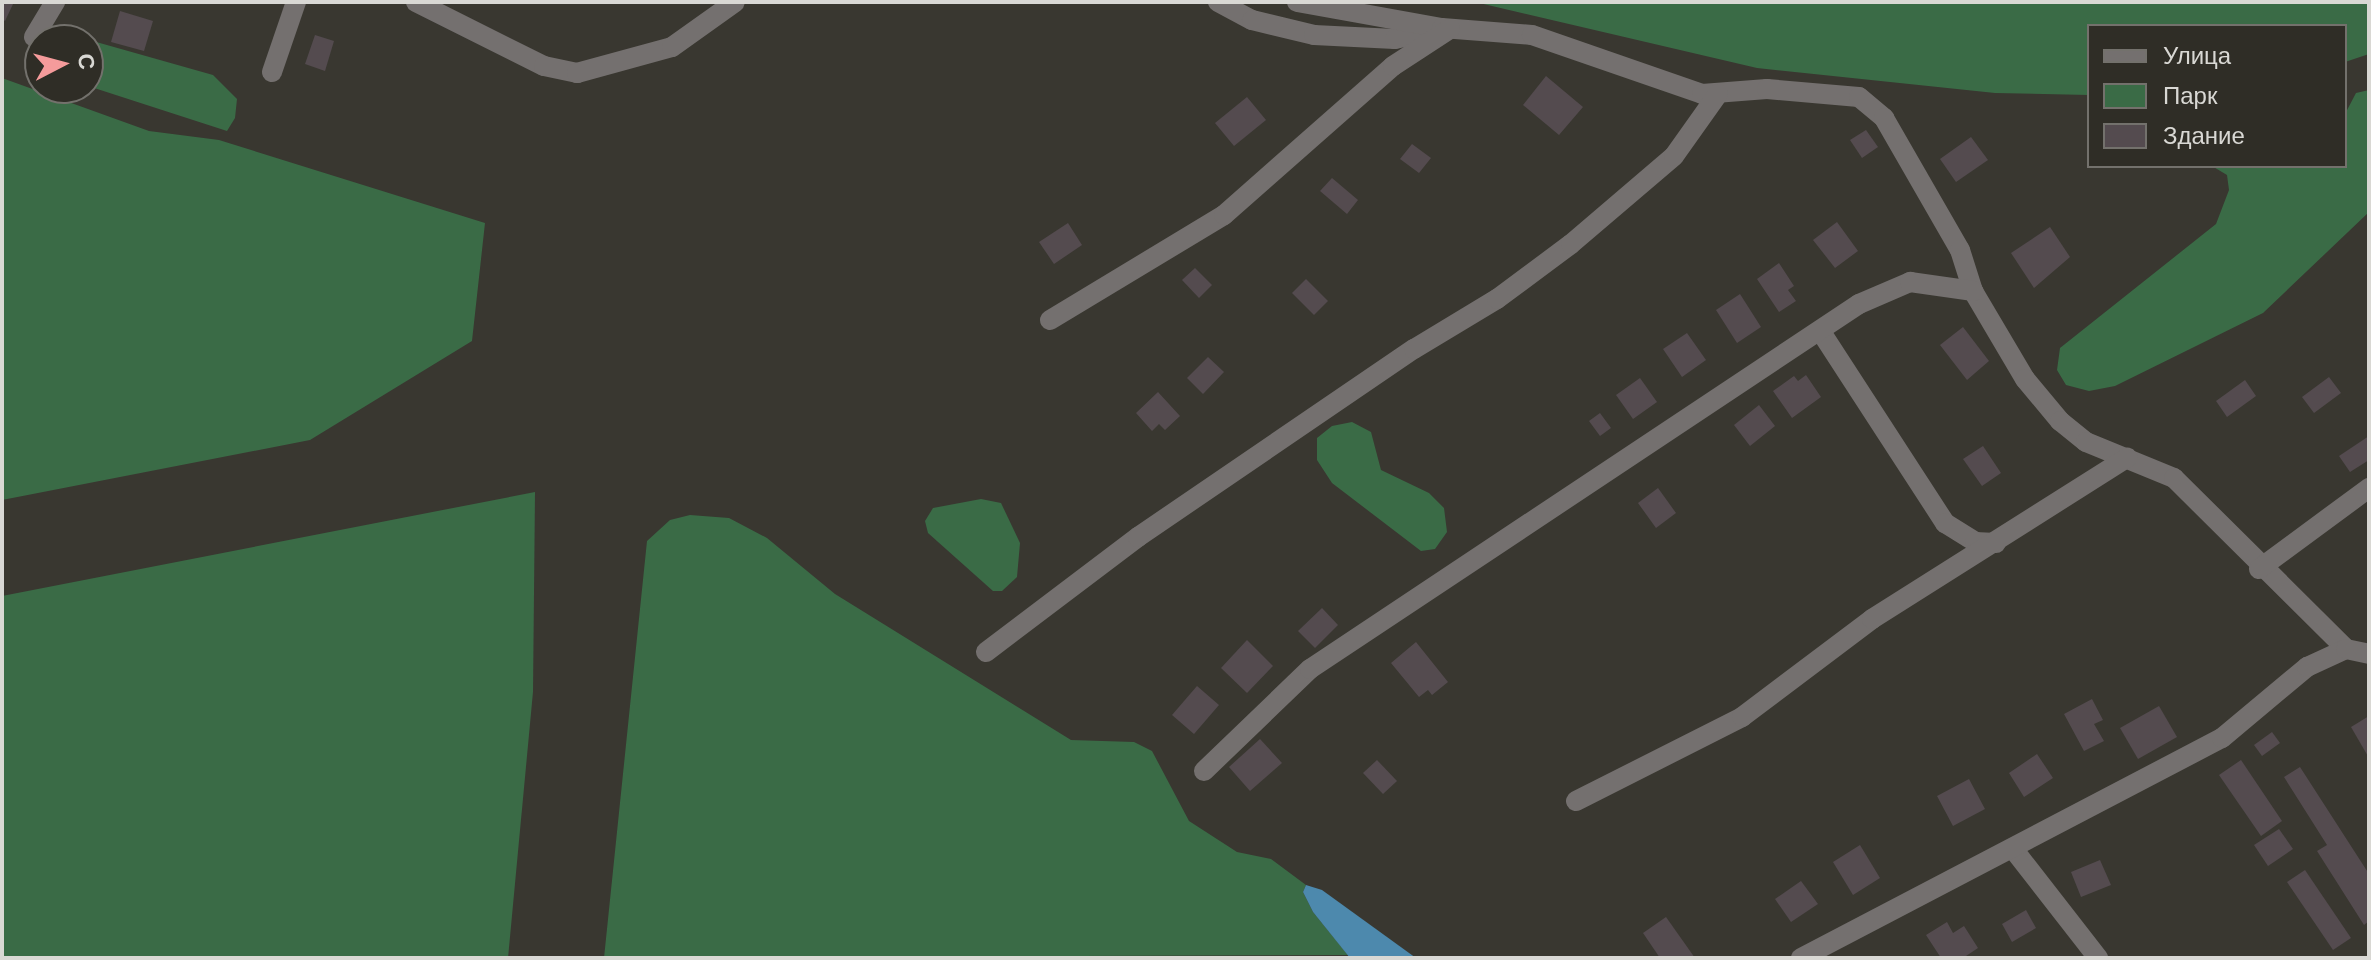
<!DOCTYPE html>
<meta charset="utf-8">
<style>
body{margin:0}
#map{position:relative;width:2371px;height:960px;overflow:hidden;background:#393730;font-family:Helvetica,sans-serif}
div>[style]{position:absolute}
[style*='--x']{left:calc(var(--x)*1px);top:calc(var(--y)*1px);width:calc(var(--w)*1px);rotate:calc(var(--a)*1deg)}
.green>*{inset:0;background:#3a6b46}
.water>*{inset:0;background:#4d89ad}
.building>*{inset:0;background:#544b4f}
.minor>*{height:20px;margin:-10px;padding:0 10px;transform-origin:10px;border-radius:10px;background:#74706f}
span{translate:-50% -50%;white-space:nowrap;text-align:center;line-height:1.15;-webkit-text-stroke:7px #2f2d26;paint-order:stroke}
.frame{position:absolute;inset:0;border:4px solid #d9d8d4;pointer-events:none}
.legend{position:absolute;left:2087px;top:24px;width:260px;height:144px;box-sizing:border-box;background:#2f2d26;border:2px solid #73716c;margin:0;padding:10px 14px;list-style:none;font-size:24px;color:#d9d8d4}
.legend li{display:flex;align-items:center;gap:16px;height:40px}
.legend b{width:40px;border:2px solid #73716c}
.north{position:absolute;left:24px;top:24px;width:80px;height:80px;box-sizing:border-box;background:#2f2d26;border:2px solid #73716c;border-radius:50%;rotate:84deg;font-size:22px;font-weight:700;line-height:32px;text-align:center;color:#d9d8d4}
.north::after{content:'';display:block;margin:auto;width:28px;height:36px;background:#f59b9b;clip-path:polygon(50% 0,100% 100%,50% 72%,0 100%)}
</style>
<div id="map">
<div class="green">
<div style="clip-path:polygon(1475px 2px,2369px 2px,2369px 54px,2345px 62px,2345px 26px,2089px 26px,2089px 95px,1995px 93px,1757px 68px)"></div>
<div style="clip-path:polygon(68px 34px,213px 75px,237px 99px,235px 118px,227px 131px,88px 86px,88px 40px,55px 40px)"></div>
<div style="clip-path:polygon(2px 78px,149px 131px,219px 140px,485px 223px,472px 341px,310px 440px,2px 500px)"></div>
<div style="clip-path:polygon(2369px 90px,2369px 212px,2263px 313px,2115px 386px,2089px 391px,2066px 385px,2057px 370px,2060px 348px,2216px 224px,2229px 190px,2227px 175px,2212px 166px,2345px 166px,2345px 114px,2356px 93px)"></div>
<div style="clip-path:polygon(1352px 422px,1371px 432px,1381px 470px,1429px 493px,1444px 508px,1447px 532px,1435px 549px,1421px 551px,1332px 483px,1317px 460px,1317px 438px,1332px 426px)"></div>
<div style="clip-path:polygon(535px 492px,533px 692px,508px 958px,2px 958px,2px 596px)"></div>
<div style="clip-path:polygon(981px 499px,1001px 503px,1020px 543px,1017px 577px,1002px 591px,993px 591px,928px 533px,925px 521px,933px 508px)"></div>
<div style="clip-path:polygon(690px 515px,729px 518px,767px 538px,835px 594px,1071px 740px,1134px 742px,1152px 751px,1189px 821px,1237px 852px,1271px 859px,1306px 885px,1303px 892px,1313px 912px,1348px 955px,604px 958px,647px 541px,670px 520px)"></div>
</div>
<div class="water">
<div style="clip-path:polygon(1306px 885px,1322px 890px,1416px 958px,1350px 958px,1313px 912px,1303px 892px)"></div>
</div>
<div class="building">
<div style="clip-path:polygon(2px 2px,14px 2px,5px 21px,2px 19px)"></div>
<div style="clip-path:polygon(120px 11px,153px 21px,144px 51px,111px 42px)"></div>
<div style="clip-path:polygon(315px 35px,334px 41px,325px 71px,305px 64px)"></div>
<div style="clip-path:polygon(1546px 76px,1583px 107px,1559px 135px,1523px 105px)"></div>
<div style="clip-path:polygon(1247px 97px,1266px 120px,1234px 146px,1215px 123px)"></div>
<div style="clip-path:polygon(1866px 130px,1878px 147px,1862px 158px,1850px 140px)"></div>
<div style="clip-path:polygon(1971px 137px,1988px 160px,1956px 182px,1940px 159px)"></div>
<div style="clip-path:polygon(1412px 144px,1431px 158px,1419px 173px,1400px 159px)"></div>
<div style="clip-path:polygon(1332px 178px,1358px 200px,1347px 214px,1320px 191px)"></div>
<div style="clip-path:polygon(1837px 222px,1858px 251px,1835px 268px,1813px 240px)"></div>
<div style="clip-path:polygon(1068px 223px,1082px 245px,1054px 264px,1039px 242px)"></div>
<div style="clip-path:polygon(2050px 227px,2070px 257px,2034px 288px,2011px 253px)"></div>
<div style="clip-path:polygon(1779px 263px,1794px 286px,1788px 290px,1796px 301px,1779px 312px,1757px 279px)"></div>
<div style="clip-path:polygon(1195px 268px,1212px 285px,1199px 298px,1182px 280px)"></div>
<div style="clip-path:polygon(1306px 279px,1328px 301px,1314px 315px,1292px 293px)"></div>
<div style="clip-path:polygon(1740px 294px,1761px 327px,1737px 343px,1716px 310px)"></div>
<div style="clip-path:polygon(1963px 327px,1989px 361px,1967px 380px,1940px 345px)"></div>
<div style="clip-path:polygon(1687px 333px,1706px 360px,1682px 377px,1663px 349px)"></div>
<div style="clip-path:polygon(1208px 357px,1224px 372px,1203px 394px,1187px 378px)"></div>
<div style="clip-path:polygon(1806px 375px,1821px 397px,1792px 418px,1773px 391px,1794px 376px,1798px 381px)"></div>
<div style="clip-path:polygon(2329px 377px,2341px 393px,2314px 413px,2302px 397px)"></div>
<div style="clip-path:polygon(1640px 378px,1657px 402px,1633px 419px,1616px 395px)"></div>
<div style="clip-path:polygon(2245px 380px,2256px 396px,2227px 417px,2216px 401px)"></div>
<div style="clip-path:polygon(1158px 392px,1180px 416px,1165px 430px,1159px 424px,1152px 431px,1136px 413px)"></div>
<div style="clip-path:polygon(1759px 405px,1775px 426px,1750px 446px,1734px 425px)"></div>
<div style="clip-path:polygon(1600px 413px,1611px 428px,1600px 436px,1589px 421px)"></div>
<div style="clip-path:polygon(2369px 436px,2369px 460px,2350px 472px,2339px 456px)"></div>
<div style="clip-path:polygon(1983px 446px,2001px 473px,1982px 486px,1963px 459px)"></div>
<div style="clip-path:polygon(1658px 488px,1676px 513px,1656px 528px,1638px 503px)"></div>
<div style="clip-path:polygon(1322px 608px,1338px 625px,1315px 648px,1298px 631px)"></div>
<div style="clip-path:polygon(1247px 640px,1273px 666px,1247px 693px,1221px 668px)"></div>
<div style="clip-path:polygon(1416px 642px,1448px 682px,1432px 695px,1428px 690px,1419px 697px,1391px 663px)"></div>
<div style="clip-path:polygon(1197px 686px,1219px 705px,1194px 734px,1172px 715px)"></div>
<div style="clip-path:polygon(2092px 699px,2103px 720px,2094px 724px,2104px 741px,2084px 751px,2064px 714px)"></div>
<div style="clip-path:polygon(2159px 706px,2177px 737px,2138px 759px,2120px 728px)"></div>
<div style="clip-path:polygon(2369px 716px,2369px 758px,2351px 727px)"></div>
<div style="clip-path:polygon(2272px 732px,2280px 743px,2262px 756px,2254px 745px)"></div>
<div style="clip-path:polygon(1260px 739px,1282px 763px,1250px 791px,1229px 767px)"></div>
<div style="clip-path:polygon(2037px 754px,2053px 778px,2024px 797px,2009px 773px)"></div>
<div style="clip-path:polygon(1377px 760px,1397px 781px,1383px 794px,1363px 773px)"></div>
<div style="clip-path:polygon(2241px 760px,2282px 821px,2261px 836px,2219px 775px)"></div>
<div style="clip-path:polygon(2300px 767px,2369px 874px,2369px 921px,2364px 925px,2317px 851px,2327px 845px,2284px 777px)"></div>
<div style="clip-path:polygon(1969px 779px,1985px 809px,1953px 826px,1937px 796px)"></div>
<div style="clip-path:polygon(2279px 829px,2293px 849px,2268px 866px,2254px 845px)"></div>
<div style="clip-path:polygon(1860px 845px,1880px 878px,1853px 895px,1833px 862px)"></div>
<div style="clip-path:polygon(2100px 860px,2111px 885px,2081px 897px,2071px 872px)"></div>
<div style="clip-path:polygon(2305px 870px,2351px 938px,2333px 950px,2287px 882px)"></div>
<div style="clip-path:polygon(1801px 881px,1818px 904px,1791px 922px,1775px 899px)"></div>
<div style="clip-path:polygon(2026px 910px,2036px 928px,2012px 942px,2002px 924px)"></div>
<div style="clip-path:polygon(1666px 917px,1695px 958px,1660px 958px,1643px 933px)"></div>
<div style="clip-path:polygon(1947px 922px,1953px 933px,1964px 926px,1978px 948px,1963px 958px,1941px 958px,1926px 935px)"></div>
</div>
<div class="minor">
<div style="--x:416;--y:2;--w:143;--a:26.6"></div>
<div style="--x:544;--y:66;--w:34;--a:12"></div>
<div style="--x:577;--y:73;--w:98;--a:-15.3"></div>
<div style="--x:672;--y:47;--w:77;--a:-35.5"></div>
<div style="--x:1218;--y:2;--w:38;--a:28"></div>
<div style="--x:1252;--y:20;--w:64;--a:13.6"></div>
<div style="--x:1314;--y:35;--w:81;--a:2.8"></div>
<div style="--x:1395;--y:39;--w:40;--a:-13"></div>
<div style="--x:1297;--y:2;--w:147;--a:10.2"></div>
<div style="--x:1442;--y:28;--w:90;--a:4.4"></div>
<div style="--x:1532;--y:35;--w:180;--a:19.1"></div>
<div style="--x:1702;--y:94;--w:65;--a:-4.4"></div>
<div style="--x:1767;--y:89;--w:92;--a:5"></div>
<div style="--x:1859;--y:97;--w:33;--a:40"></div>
<div style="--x:1884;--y:118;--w:152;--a:60.1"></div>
<div style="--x:1960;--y:250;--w:43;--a:72.4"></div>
<div style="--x:1973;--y:291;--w:102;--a:59.4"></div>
<div style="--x:2025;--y:379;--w:55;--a:50.2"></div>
<div style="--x:2060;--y:421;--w:33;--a:39"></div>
<div style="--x:2086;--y:442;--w:95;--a:22.2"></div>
<div style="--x:2174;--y:478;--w:243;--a:44.8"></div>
<div style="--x:34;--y:37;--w:41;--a:-59"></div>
<div style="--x:272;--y:72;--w:74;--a:-71.1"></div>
<div style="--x:1050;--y:320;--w:203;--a:-31.1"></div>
<div style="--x:1224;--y:215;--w:225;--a:-41.4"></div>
<div style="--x:1393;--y:66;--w:68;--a:-33"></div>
<div style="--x:1821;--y:332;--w:228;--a:57"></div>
<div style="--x:1945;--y:523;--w:36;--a:32"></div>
<div style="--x:1975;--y:542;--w:21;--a:3"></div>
<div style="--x:2259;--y:569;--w:137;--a:-36.4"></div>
<div style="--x:986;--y:652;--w:191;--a:-37.1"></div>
<div style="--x:1138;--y:537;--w:334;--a:-34.3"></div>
<div style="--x:1414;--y:349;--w:97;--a:-31.1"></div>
<div style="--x:1497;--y:299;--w:92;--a:-36.6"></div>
<div style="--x:1571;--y:244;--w:135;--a:-40.5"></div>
<div style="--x:1674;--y:156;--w:76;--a:-54.6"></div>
<div style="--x:1204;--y:771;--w:147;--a:-43.9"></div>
<div style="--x:1310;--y:669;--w:659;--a:-33.62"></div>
<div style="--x:1859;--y:304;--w:56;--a:-23.3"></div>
<div style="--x:1910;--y:282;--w:64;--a:8.1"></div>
<div style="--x:1576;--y:801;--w:186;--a:-26.8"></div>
<div style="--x:1742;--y:717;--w:163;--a:-37"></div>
<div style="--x:1872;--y:619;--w:302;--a:-32.3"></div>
<div style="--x:2014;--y:850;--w:137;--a:52.1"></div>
<div style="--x:1801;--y:958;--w:475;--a:-27.6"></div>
<div style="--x:2222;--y:738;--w:111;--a:-39.9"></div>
<div style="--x:2307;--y:667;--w:43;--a:-24.8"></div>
<div style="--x:2346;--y:649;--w:24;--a:12"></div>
</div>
<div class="frame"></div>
<ul class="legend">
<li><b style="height:10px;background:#74706f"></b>Улица</li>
<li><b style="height:22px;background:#3a6b46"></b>Парк</li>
<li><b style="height:22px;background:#544b4f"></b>Здание</li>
</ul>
<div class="north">С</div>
</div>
